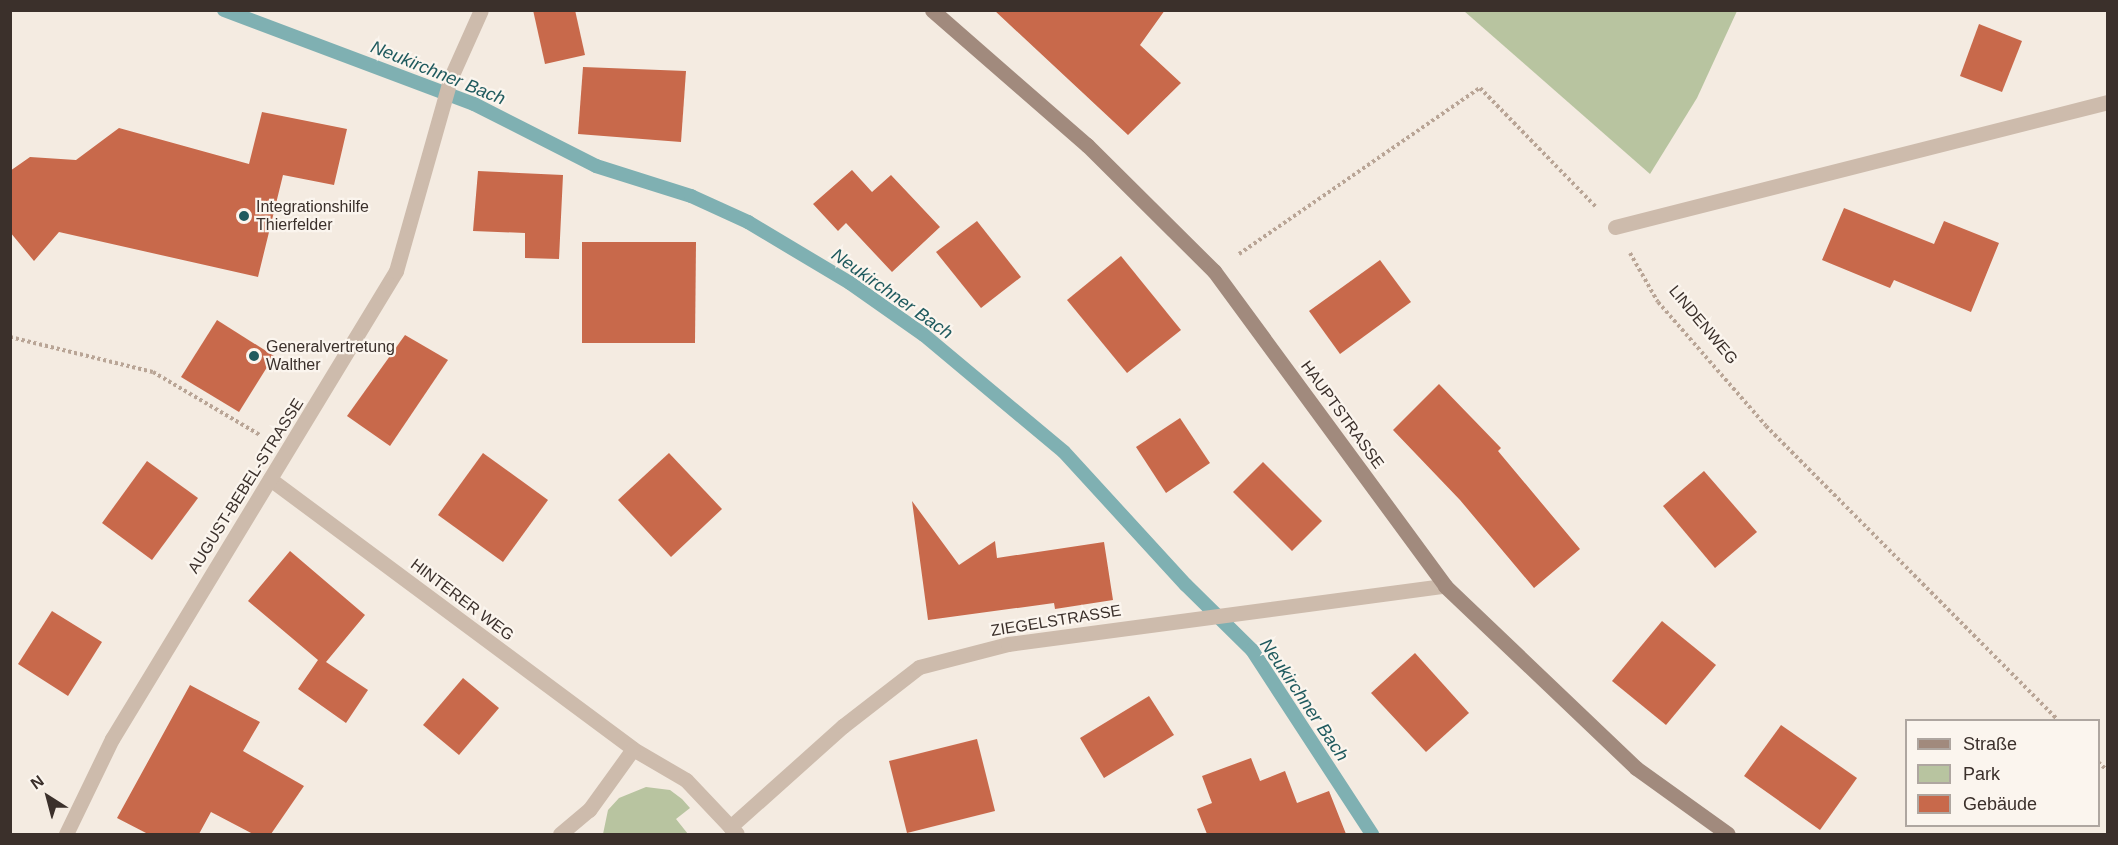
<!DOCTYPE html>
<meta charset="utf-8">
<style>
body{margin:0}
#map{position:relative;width:2118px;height:845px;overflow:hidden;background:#f4ebe1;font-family:Arial,sans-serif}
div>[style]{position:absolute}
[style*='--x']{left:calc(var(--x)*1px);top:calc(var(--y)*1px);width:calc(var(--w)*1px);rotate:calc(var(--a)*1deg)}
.green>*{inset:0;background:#b8c4a0}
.stream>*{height:14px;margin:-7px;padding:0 7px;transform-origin:7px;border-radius:7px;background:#7fb0b2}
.building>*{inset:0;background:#c8694b}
.path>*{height:4px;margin-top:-2px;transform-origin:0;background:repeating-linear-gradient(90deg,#b9a596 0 3px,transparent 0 6px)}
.street>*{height:15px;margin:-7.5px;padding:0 7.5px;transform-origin:7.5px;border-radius:7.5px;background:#cdbbac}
.secondary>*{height:15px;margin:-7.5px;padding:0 7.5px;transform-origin:7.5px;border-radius:7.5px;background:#a18a7d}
.dots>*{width:16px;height:16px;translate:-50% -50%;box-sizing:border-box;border:3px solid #fbf5ee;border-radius:50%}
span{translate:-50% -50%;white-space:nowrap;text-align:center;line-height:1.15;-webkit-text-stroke:4.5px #fbf5ee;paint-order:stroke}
.poi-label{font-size:16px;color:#3b302b}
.left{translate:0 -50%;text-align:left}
.street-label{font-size:16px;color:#3b302b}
.water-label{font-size:18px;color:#1f5a5e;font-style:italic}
.frame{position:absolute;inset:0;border:12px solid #3b302b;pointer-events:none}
.legend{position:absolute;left:1905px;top:719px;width:195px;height:108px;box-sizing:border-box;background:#fbf5ee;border:2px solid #aea6a0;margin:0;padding:8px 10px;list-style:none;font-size:18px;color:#3b302b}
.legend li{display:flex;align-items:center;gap:12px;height:30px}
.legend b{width:30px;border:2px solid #aea6a0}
.north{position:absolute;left:18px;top:767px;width:60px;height:60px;-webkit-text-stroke:4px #fbf5ee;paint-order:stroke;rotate:324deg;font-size:16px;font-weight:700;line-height:24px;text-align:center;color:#3b302b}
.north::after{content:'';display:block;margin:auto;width:21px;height:27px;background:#3b302b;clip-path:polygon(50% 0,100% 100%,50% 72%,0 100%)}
</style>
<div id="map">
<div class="green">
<div style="clip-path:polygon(1464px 11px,1737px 11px,1697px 98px,1650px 174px)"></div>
<div style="clip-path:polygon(646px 787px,670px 790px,682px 799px,690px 808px,676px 819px,688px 834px,603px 834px,608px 810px,619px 798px)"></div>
</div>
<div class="stream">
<div style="--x:224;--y:10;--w:267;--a:20.6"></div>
<div style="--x:474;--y:104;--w:137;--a:26.9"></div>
<div style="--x:596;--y:166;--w:100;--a:17.5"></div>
<div style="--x:691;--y:196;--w:63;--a:24.5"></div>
<div style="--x:748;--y:222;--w:119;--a:30.9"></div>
<div style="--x:850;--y:283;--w:90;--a:35.1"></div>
<div style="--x:924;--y:335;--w:182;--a:39.9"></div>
<div style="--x:1064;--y:452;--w:180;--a:47.5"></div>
<div style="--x:1186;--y:585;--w:93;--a:44.6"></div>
<div style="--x:1252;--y:650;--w:220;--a:56.9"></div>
</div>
<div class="building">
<div style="clip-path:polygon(533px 10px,575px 10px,585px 55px,545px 64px)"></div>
<div style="clip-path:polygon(994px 10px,1165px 10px,1140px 45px,1181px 83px,1128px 135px)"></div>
<div style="clip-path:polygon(1979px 24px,2022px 41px,2002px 92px,1960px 76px)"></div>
<div style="clip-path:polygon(583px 67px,686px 71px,681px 142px,578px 134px)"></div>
<div style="clip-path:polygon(262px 112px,347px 129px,334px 185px,283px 175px,258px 277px,59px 232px,34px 261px,10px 232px,10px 171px,30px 157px,76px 160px,119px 128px,249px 164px)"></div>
<div style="clip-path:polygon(852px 170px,872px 192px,891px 175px,940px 227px,892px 272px,846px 223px,838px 231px,813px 204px)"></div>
<div style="clip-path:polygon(478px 171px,563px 175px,559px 259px,525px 258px,525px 233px,473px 231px)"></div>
<div style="clip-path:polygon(1844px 208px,1934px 244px,1944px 221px,1999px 243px,1971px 312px,1894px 280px,1890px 288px,1822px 260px)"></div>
<div style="clip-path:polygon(977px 221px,1021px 277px,981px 308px,936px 252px)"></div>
<div style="clip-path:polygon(582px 242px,696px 242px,695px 343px,582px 343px)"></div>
<div style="clip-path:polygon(1121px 256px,1181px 330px,1127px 373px,1067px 300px)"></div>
<div style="clip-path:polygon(1380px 260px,1411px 302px,1340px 354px,1309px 311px)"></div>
<div style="clip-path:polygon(217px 320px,274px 356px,239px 412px,181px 377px)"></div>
<div style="clip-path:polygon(405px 335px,448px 360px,390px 446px,347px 416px)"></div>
<div style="clip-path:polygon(1439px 384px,1501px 448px,1498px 451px,1580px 549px,1534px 588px,1460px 500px,1393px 430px)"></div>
<div style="clip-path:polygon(1180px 418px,1210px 463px,1166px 493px,1136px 447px)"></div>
<div style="clip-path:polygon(483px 453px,548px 500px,503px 562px,438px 515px)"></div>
<div style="clip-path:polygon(669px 453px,722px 509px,671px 557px,618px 500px)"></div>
<div style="clip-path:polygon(147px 461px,198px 498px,152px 560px,102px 523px)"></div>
<div style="clip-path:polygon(1263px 462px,1322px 521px,1292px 551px,1233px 492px)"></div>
<div style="clip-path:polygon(1704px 471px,1757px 532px,1715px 568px,1663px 506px)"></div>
<div style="clip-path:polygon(912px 501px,959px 565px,995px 541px,997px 558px,1104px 542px,1113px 600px,1055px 609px,1054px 603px,928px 620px)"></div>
<div style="clip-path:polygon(290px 551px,365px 615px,326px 662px,368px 690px,346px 723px,298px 689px,318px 660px,248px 601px)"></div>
<div style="clip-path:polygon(52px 611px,102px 642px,68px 696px,18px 664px)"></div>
<div style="clip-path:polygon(1662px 621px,1716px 665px,1666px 725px,1612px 681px)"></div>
<div style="clip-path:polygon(1415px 653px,1469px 713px,1426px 752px,1371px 693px)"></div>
<div style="clip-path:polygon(463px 678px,499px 708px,459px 755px,423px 725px)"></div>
<div style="clip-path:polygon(190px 685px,260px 722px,243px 751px,304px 786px,271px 834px,253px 834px,211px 812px,199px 834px,148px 834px,117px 818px)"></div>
<div style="clip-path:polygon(1149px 696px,1174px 735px,1104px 778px,1080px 738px)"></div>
<div style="clip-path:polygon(1781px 725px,1857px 778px,1820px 830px,1744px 776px)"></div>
<div style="clip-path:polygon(977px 739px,995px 811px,907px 833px,889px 761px)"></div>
<div style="clip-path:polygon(1251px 758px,1260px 781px,1285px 771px,1297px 803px,1329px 791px,1346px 834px,1207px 834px,1197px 809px,1212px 803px,1202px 776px)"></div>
</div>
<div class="path">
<div style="--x:1630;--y:253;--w:56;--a:60.3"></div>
<div style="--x:1658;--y:302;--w:164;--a:48.9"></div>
<div style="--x:1766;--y:426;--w:414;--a:45.2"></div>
<div style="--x:1239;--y:254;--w:293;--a:-34.6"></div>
<div style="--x:1480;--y:88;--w:166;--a:45.7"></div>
<div style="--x:10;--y:337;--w:147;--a:13.8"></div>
<div style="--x:153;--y:372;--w:124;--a:30.5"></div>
<div style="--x:2098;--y:762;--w:13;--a:42"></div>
</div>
<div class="street">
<div style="--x:1615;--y:227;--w:509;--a:-14.23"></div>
<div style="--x:270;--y:479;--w:452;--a:36.6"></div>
<div style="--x:633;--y:749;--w:61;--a:30.3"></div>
<div style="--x:686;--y:780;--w:74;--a:46.6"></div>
<div style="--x:730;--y:827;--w:152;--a:-41.8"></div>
<div style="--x:843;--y:726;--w:96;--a:-37.8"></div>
<div style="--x:919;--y:667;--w:92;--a:-14.5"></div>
<div style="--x:1008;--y:644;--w:441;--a:-7.6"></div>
<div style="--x:66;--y:834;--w:106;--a:-64.2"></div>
<div style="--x:112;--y:739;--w:547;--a:-58.75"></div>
<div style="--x:396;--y:271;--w:202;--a:-74.2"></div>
<div style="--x:451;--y:77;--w:73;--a:-65.9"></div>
<div style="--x:560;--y:834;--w:38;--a:-40"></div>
<div style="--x:589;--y:810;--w:75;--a:-54.2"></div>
</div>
<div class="secondary">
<div style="--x:932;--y:10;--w:206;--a:41.1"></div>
<div style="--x:1087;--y:145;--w:179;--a:44.8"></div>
<div style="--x:1214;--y:271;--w:391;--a:53.7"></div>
<div style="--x:1445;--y:586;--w:264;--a:43.6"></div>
<div style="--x:1636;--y:768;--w:113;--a:35.7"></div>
</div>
<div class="dots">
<div style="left:244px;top:216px;background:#1f5a5e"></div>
<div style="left:254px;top:356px;background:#1f5a5e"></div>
</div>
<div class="poi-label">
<span class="left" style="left:256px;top:216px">Integrationshilfe<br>Thierfelder</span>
<span class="left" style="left:266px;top:356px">Generalvertretung<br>Walther</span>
</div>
<div class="street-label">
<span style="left:1703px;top:325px;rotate:50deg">LINDENWEG</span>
<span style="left:1342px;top:415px;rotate:54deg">HAUPTSTRASSE</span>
<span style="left:246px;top:486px;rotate:-58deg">AUGUST-BEBEL-STRASSE</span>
<span style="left:462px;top:600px;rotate:37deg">HINTERER WEG</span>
<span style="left:1056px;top:621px;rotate:-9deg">ZIEGELSTRASSE</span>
</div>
<div class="water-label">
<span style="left:438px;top:73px;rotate:22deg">Neukirchner Bach</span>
<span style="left:892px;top:294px;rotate:35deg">Neukirchner Bach</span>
<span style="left:1304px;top:700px;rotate:56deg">Neukirchner Bach</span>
</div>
<div class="frame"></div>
<ul class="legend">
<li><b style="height:8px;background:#a18a7d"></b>Straße</li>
<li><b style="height:16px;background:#b8c4a0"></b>Park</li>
<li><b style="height:16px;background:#c8694b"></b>Gebäude</li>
</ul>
<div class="north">N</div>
</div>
